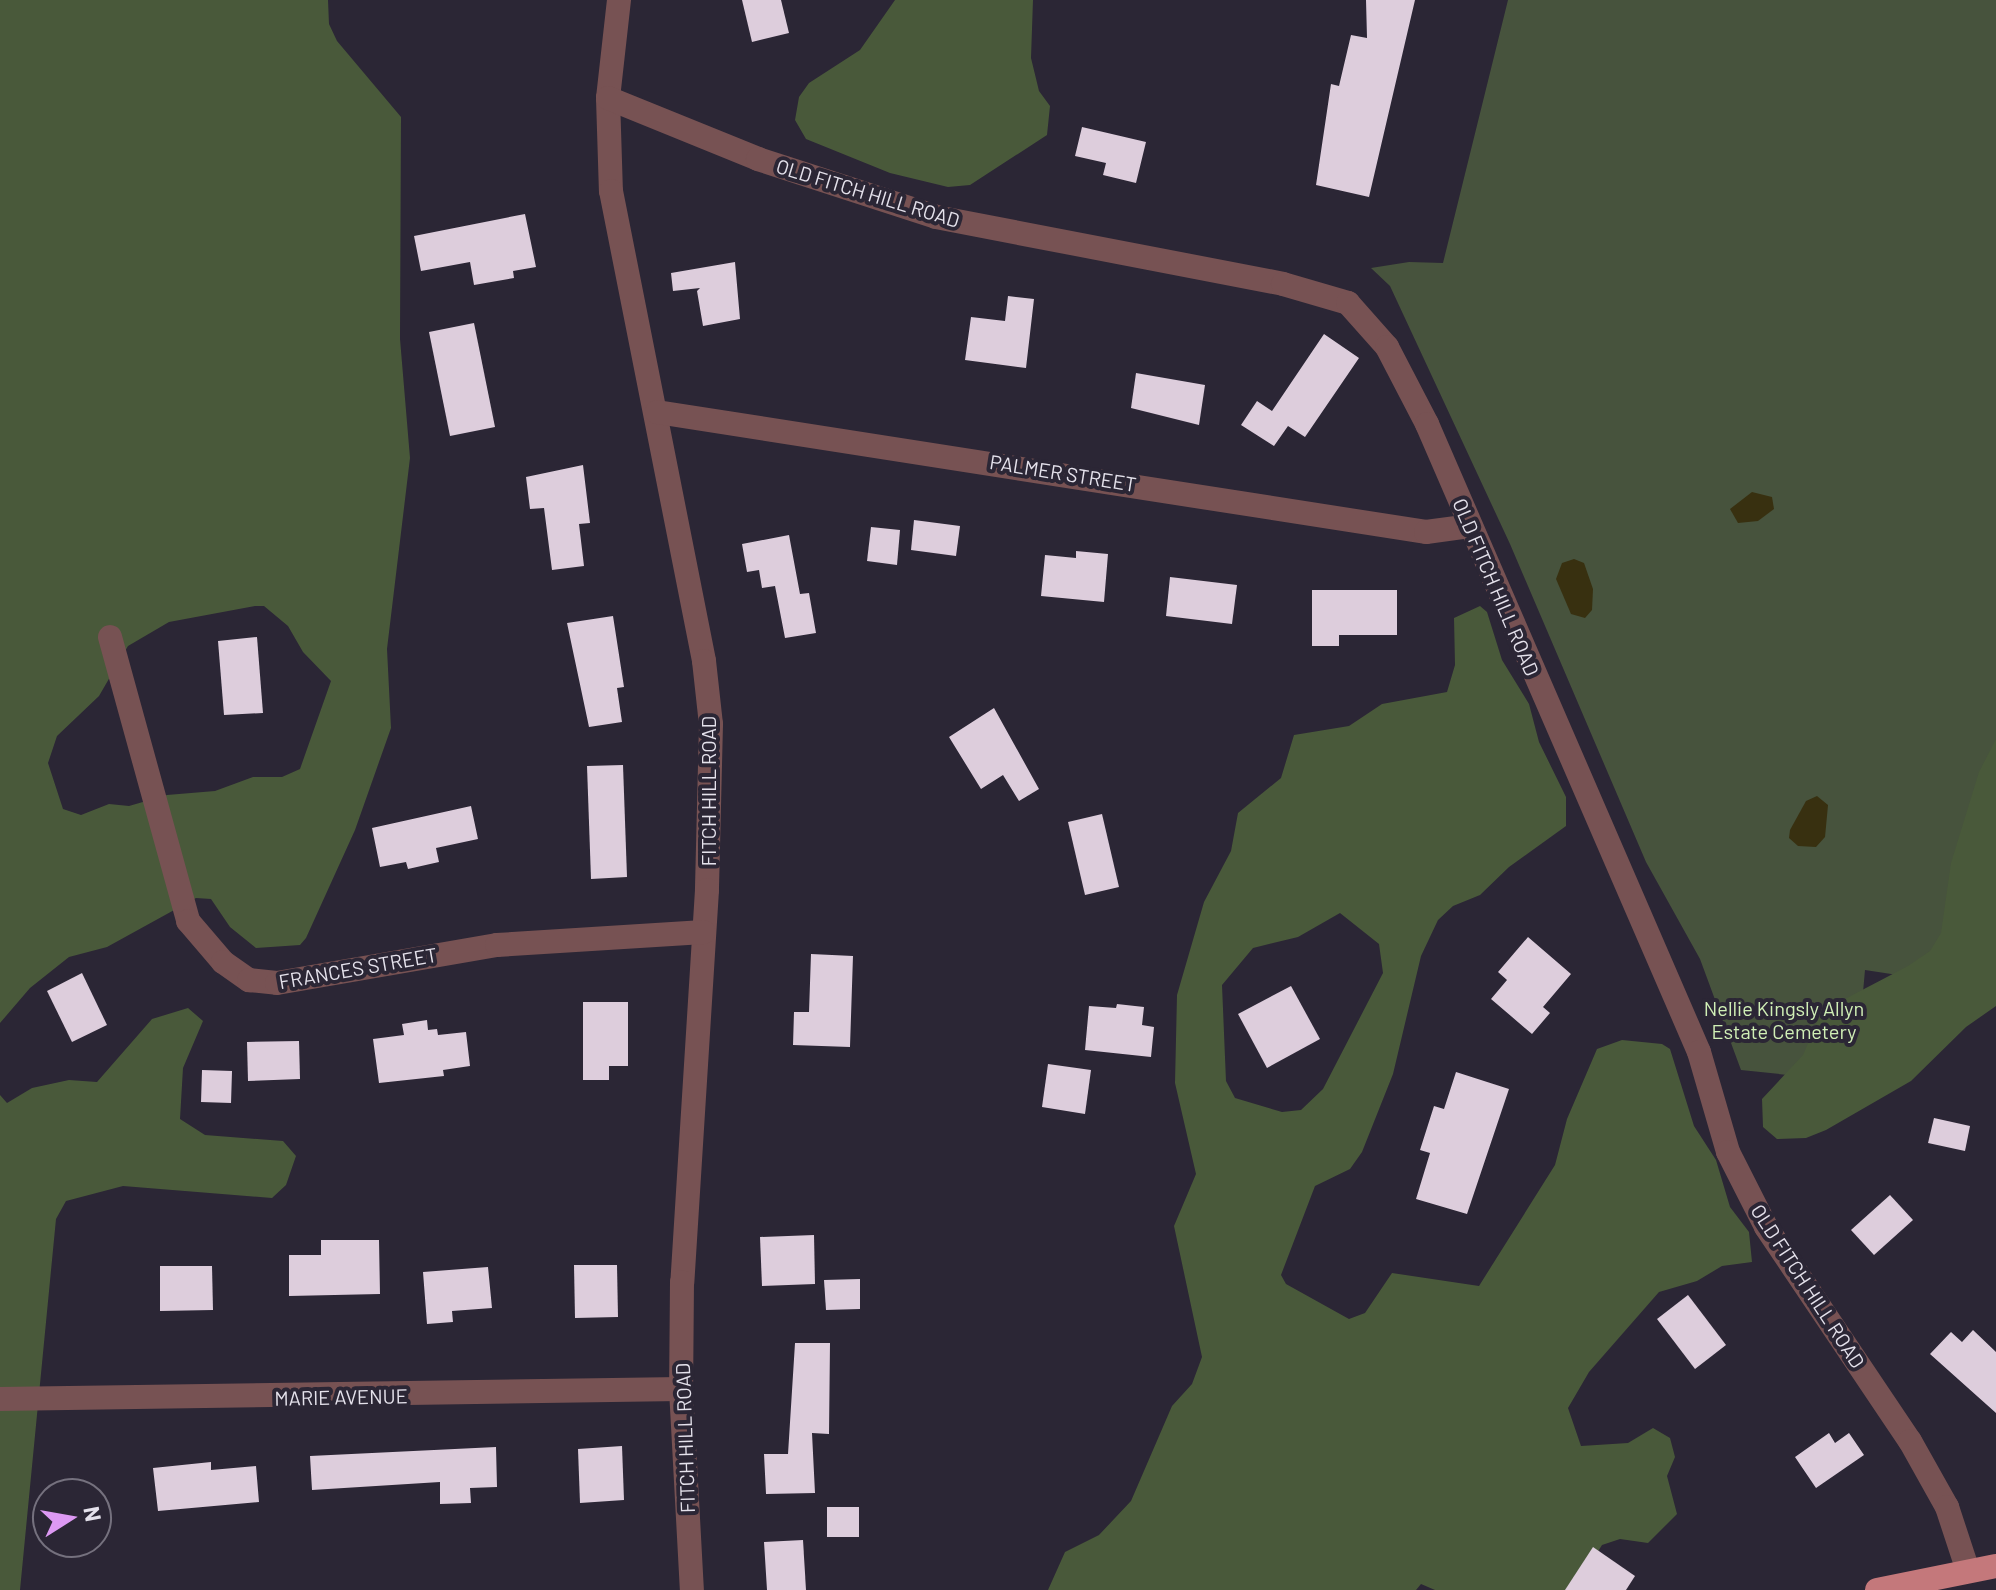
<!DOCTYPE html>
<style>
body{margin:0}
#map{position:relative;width:1996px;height:1590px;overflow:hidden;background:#2b2635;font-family:Barlow,sans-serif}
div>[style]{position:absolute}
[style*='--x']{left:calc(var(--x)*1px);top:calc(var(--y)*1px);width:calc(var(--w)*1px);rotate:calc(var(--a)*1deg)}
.green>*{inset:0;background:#47533d}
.forest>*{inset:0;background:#49593a}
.sand>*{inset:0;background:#383010}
.building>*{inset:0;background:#ddcddc}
.minor>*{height:24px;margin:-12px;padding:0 12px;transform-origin:12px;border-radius:12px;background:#775253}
.major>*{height:24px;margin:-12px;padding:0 12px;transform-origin:12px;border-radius:12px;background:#c4787b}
span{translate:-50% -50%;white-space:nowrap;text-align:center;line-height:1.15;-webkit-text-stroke:8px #2b2635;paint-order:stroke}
.street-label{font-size:20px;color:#e5e2ec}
.park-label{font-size:20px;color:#d0efb6}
.north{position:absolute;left:32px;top:1478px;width:80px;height:80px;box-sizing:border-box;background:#2b2635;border:2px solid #75717e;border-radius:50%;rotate:79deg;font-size:22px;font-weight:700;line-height:32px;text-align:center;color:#e5e2ec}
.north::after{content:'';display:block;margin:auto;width:28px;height:36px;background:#dd99f3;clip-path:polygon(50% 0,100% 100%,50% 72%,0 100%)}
</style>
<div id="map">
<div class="green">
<div style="clip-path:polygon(1508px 0,1996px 0,1996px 990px,1865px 970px,1855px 1082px,1741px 1070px,1700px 959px,1646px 862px,1510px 544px,1390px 286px,1371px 268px,1409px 262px,1443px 263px)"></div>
</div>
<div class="forest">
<div style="clip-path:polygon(evenodd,0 0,328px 0,329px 24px,337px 41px,401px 117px,400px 339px,410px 458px,387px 649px,391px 728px,355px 830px,306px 938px,300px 945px,256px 948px,230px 927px,211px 899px,196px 898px,107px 947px,69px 957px,30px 988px,0 1023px,0 0,255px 606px,264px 606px,288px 626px,303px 652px,331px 681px,300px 769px,282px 777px,253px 777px,215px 791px,167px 795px,129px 806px,109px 804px,81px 815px,63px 809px,48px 763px,57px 736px,99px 696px,128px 646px,169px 622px,255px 606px)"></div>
<div style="clip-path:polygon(895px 0,1033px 0,1031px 58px,1039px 91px,1050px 106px,1047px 135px,970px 185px,948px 187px,890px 173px,806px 139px,795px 120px,799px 97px,809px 83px,860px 50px)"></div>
<div style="clip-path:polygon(evenodd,1480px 606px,1487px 612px,1502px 660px,1529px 704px,1539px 742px,1566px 797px,1566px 826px,1509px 867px,1480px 895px,1453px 906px,1438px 920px,1421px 956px,1393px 1074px,1362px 1152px,1350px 1169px,1315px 1186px,1281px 1275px,1286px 1284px,1349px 1319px,1365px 1313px,1392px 1273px,1479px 1286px,1555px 1165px,1567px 1119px,1597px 1049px,1622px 1040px,1662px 1044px,1670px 1049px,1694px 1126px,1716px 1160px,1730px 1207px,1749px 1232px,1752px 1262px,1722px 1266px,1697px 1281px,1659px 1292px,1589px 1372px,1568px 1408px,1581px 1446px,1628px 1443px,1653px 1428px,1670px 1438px,1675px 1457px,1667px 1476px,1677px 1514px,1648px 1543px,1620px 1539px,1602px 1545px,1574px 1590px,1435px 1590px,1421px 1584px,1416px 1590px,1048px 1590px,1065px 1552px,1099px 1535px,1131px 1501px,1172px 1406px,1192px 1384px,1202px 1357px,1174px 1226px,1196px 1174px,1175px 1083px,1177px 995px,1204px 902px,1231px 851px,1238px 813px,1281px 778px,1294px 735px,1349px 726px,1382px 704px,1447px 692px,1455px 665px,1454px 618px,1480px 606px,1340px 913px,1379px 944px,1383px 973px,1323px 1089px,1301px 1110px,1282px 1112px,1235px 1098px,1226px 1081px,1222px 985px,1253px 948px,1298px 937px,1340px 913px)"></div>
<div style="clip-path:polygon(1996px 739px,1996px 1006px,1966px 1027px,1911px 1081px,1826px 1130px,1806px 1138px,1777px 1139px,1763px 1127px,1762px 1099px,1803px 1055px,1822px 1011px,1908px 966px,1930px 951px,1941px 933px,1951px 863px,1979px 772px)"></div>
<div style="clip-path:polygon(188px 1008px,203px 1021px,183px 1068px,180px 1119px,205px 1135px,283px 1141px,296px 1156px,286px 1185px,272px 1198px,123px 1186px,66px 1201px,56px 1219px,20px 1590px,0 1590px,0 1095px,7px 1103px,32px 1088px,69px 1080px,97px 1082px,152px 1019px)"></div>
</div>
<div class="sand">
<div style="clip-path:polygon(1752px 492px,1772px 497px,1774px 509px,1758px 521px,1738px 523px,1730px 509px)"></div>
<div style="clip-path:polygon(1574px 559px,1584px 563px,1593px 589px,1592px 610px,1585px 618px,1571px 614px,1556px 579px,1562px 563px)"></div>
<div style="clip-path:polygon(1817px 796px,1828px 805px,1825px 837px,1816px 847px,1798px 846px,1789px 838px,1790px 830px,1806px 801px)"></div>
</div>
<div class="building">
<div style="clip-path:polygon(742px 0,781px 0,789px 33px,752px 42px)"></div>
<div style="clip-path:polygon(1366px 0,1415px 0,1369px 197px,1316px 185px,1331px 84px,1339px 86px,1351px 35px,1367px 38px)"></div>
<div style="clip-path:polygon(1082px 127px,1146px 142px,1136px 183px,1103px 175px,1106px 163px,1075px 156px)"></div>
<div style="clip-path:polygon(525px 214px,536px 267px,513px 271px,514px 278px,474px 285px,470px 262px,421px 271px,414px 236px)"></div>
<div style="clip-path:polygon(735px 262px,740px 319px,703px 326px,697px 291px,700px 288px,673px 291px,671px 273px)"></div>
<div style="clip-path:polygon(1008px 296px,1034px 299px,1026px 368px,965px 360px,971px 317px,1005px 321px)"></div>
<div style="clip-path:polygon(474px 323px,495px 427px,450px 436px,429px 332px)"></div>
<div style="clip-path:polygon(1324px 334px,1359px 358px,1305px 437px,1288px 426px,1274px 446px,1241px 425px,1257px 401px,1272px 411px)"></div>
<div style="clip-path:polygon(1136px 373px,1205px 385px,1199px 425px,1131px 408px)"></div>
<div style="clip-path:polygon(583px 465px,590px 523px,579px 524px,584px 566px,552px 570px,544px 508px,530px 509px,526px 477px)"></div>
<div style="clip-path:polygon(914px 520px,960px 526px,956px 556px,911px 550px)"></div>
<div style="clip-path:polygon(871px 527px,900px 530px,897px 565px,867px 561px)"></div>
<div style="clip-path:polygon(789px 535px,800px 594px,809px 593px,816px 633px,785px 638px,775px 586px,762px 588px,759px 570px,747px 572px,742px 544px)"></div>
<div style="clip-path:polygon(1076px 551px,1108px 554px,1104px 602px,1041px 596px,1045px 555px,1076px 558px)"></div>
<div style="clip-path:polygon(1170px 577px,1237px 585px,1232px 624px,1166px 616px)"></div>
<div style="clip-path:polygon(1312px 590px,1397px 590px,1397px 635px,1339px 635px,1339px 646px,1312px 646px)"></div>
<div style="clip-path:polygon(613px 616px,624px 687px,617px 688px,622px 722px,589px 727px,567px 623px)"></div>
<div style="clip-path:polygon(257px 637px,263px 713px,224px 715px,218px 641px)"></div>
<div style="clip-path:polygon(994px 708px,1039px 789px,1019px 801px,1003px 775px,981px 789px,949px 737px)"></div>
<div style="clip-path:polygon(623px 765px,627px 877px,591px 879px,587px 766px)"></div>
<div style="clip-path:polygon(471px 806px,478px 839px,436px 848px,439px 862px,408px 869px,406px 862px,380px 867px,372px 828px)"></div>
<div style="clip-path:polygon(1102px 814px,1119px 887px,1085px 895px,1068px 822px)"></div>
<div style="clip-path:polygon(1528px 937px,1571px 974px,1543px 1007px,1550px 1013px,1532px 1034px,1491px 999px,1507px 980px,1498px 972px)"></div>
<div style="clip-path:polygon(811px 954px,853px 956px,850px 1047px,793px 1045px,794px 1012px,809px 1012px)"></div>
<div style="clip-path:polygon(82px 973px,107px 1025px,72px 1042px,47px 991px)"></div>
<div style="clip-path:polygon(1291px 986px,1320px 1039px,1267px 1068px,1238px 1014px)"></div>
<div style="clip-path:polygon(583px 1002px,628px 1002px,628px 1066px,609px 1066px,609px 1080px,583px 1080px)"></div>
<div style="clip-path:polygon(1117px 1004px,1144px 1007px,1142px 1025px,1154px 1027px,1151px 1057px,1085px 1050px,1089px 1006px,1116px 1008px)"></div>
<div style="clip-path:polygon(427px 1020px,428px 1030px,437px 1029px,438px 1035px,466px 1032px,470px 1066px,443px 1070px,444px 1076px,379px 1083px,373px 1039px,404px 1035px,402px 1024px)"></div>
<div style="clip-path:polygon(299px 1041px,300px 1079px,248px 1081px,247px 1042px)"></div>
<div style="clip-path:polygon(1048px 1064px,1091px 1070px,1085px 1114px,1042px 1107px)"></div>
<div style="clip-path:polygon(202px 1070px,232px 1071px,231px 1103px,201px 1102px)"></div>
<div style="clip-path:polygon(1456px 1072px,1509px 1089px,1467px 1214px,1416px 1199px,1430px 1153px,1420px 1150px,1434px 1106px,1444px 1109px)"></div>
<div style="clip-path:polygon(1934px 1118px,1970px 1126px,1965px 1151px,1928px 1143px)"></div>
<div style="clip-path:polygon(1890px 1195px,1913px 1220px,1874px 1255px,1851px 1230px)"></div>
<div style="clip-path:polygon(814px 1235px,815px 1284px,762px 1286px,760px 1237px)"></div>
<div style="clip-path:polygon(321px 1240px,379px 1240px,380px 1294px,289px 1296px,289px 1255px,321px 1255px)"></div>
<div style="clip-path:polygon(574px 1265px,617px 1265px,618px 1317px,575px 1318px)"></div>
<div style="clip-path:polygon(160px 1266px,212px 1266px,213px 1310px,160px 1311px)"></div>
<div style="clip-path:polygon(488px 1267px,492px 1308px,452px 1311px,453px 1322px,427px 1324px,423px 1272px)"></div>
<div style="clip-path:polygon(860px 1279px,860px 1309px,826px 1310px,824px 1280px)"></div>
<div style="clip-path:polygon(1688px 1295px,1726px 1345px,1695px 1369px,1657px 1319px)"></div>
<div style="clip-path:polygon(1973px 1330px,1996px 1352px,1996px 1413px,1930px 1354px,1951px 1332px,1962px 1342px)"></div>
<div style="clip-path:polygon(795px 1343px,830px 1343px,829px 1434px,812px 1433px,815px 1493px,766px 1494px,764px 1454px,788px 1454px)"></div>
<div style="clip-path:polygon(1829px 1433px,1835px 1443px,1849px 1433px,1864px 1455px,1816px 1488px,1795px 1457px)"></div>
<div style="clip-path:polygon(622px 1446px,624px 1500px,580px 1503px,578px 1449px)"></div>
<div style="clip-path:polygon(496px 1447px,497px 1487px,470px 1488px,471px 1503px,440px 1504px,440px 1482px,312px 1490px,310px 1456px)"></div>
<div style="clip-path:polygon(211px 1462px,211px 1470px,256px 1466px,259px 1502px,158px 1511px,153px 1468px)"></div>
<div style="clip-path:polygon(827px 1507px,859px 1507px,859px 1537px,827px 1537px)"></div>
<div style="clip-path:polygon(803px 1540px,806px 1590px,767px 1590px,764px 1542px)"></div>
<div style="clip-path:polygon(1593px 1547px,1635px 1576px,1626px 1590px,1565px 1590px)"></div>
</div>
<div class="minor">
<div style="--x:619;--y:0;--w:99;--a:96.4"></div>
<div style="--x:608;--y:98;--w:93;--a:88.2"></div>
<div style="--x:611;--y:191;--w:479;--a:78.8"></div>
<div style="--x:704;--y:661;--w:63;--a:83.7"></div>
<div style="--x:711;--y:724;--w:166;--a:91.4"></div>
<div style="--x:707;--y:890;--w:393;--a:93.6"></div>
<div style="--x:682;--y:1282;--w:107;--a:90.5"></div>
<div style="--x:681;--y:1389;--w:201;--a:86.9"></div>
<div style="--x:608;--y:98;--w:162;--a:22.1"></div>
<div style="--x:758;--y:159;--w:187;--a:18"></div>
<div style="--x:936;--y:217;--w:353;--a:10.9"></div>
<div style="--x:1283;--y:284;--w:68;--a:16.3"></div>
<div style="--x:1348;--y:303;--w:59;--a:48.4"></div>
<div style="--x:1387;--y:347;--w:87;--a:62.5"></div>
<div style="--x:1427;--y:424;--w:684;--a:66.58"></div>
<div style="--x:1699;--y:1052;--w:104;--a:73.8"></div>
<div style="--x:1728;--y:1152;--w:84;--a:63.1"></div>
<div style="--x:1766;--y:1227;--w:258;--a:56.1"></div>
<div style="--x:1910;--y:1441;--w:76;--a:60.7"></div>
<div style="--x:1947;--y:1507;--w:64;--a:71.8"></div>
<div style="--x:657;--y:412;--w:778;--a:8.87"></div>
<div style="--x:1426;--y:532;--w:44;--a:-7.8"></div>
<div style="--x:110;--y:637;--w:295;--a:74.6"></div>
<div style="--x:188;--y:921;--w:54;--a:49.5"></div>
<div style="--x:223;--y:962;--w:32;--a:35"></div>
<div style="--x:249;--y:980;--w:28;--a:6"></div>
<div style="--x:277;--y:983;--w:223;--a:-9.8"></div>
<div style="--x:497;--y:945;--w:207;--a:-3.6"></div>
<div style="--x:0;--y:1399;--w:681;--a:-0.84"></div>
</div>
<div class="major">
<div style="--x:1877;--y:1590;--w:121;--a:-11.4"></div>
</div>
<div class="street-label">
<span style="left:868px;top:193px;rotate:17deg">OLD FITCH HILL ROAD</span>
<span style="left:1063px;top:473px;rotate:9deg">PALMER STREET</span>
<span style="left:1496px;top:587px;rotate:67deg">OLD FITCH HILL ROAD</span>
<span style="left:708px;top:791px;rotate:-90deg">FITCH HILL ROAD</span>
<span style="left:358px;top:968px;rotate:-10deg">FRANCES STREET</span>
<span style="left:1808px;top:1286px;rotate:57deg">OLD FITCH HILL ROAD</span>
<span style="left:341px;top:1397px;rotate:-1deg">MARIE AVENUE</span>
<span style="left:685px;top:1438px;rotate:-92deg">FITCH HILL ROAD</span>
</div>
<div class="park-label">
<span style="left:1784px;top:1020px">Nellie Kingsly Allyn<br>Estate Cemetery</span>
</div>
<div class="north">N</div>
</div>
